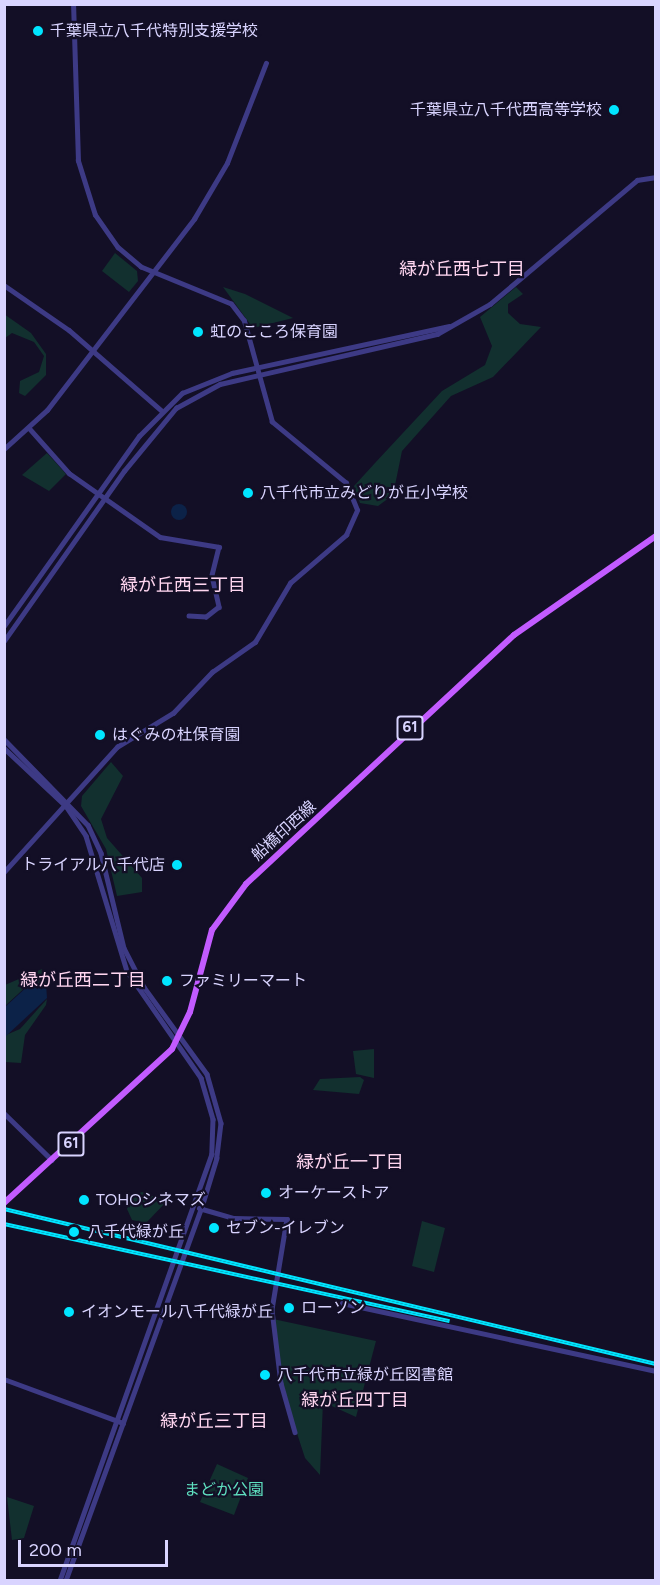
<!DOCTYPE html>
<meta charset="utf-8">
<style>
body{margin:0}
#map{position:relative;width:660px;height:1585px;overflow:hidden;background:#130f26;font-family:Figtree,"Noto Sans JP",sans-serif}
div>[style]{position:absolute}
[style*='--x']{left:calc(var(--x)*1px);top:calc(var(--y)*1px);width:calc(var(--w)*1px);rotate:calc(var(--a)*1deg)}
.green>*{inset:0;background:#12302f}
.water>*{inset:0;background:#0c2248}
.round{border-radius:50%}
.minor>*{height:4.5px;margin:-2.25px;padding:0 2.25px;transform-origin:2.25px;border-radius:2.25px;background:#3d3a85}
.major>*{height:6px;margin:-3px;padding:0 3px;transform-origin:3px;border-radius:3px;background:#c25bff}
.rail>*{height:4px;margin-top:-2px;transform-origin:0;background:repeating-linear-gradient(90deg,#130f26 0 4.5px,#00e5ff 0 9px);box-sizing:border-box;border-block:2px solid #00e5ff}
.dots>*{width:16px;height:16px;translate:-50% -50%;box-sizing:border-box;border:3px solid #130f26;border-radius:50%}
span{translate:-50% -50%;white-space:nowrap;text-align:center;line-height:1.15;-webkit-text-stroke:4.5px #130f26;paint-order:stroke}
.shield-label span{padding:2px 4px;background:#130f26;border:2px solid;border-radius:4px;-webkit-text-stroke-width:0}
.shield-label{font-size:15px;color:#d9d4ff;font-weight:700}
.poi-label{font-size:16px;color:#d9d4ff}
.left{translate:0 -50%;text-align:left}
.right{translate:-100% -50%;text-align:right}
.street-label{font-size:16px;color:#d9d4ff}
.park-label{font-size:16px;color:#5fe0c0}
.neighbourhood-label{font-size:18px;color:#ffd6f0}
.frame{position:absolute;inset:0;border:6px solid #d9d4ff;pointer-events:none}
.scale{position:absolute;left:18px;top:1540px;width:150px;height:27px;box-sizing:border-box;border:3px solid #d9d4ff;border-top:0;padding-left:8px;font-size:18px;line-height:21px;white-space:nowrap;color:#d9d4ff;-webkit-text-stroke:4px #130f26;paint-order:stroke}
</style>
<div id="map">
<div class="green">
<div style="clip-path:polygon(115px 253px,137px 271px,138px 281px,129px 292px,102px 271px)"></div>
<div style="clip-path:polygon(223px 287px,245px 294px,293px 318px,253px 328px)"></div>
<div style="clip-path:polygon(516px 287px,523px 294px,508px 304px,508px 313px,520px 324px,541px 327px,493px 377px,451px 396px,402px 451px,393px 495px,378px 506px,360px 503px,354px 486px,375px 463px,442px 391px,485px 365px,492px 346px,480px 317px)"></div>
<div style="clip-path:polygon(4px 314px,31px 333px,46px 354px,46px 375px,25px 396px,19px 393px,20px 381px,39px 372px,44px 356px,34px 342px,12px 333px,5px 338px)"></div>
<div style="clip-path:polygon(47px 453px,66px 474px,49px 491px,22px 475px)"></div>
<div style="clip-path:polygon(111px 762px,123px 776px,101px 819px,107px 838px,142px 878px,142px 892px,117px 896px,106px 849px,81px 806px,82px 796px)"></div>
<div style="clip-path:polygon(42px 969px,48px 984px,30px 983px,5px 1006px,5px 985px)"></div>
<div style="clip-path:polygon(47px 999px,46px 1005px,25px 1035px,21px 1063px,5px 1062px,6px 1035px,20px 1029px)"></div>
<div style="clip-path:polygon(374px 1049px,374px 1078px,356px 1074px,353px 1051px)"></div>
<div style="clip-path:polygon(360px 1077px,364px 1080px,359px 1094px,313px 1090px,320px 1079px)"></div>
<div style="clip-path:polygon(142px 1192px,167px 1201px,146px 1223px,132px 1220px,127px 1209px,132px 1196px)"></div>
<div style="clip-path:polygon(422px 1221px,445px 1228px,434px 1272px,412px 1266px)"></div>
<div style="clip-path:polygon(273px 1319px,376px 1341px,356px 1417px,323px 1402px,320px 1475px,305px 1458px,281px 1384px)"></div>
<div style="clip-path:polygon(217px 1464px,248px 1478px,234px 1515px,200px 1502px)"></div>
<div style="clip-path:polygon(7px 1497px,34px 1506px,24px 1538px,12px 1540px)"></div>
</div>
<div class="water">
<div class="round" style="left:171px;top:504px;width:16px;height:16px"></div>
<div style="clip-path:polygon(30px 984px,46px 984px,47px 998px,5px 1037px,5px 1007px)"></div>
</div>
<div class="minor">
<div style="--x:4;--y:285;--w:79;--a:34.7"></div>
<div style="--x:69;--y:330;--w:122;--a:41"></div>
<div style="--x:30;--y:429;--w:59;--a:48.4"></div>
<div style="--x:69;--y:473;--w:111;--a:35.1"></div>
<div style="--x:160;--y:537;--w:60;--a:9.6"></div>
<div style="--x:219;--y:547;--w:30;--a:104"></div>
<div style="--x:212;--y:576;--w:32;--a:77"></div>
<div style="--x:219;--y:607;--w:16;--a:142"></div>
<div style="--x:206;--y:617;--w:17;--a:-177"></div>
<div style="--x:4;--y:449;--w:58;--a:-42.2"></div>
<div style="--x:47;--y:410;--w:241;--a:-52.4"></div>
<div style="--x:194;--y:219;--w:65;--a:-59.5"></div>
<div style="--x:227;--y:163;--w:107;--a:-68.7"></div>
<div style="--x:4;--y:626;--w:233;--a:-54.6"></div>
<div style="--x:139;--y:436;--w:61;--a:-45"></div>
<div style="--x:182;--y:393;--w:54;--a:-21.8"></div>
<div style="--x:232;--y:373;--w:222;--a:-12.2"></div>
<div style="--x:4;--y:641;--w:208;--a:-54.8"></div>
<div style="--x:124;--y:471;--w:82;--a:-50.5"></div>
<div style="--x:176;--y:408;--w:50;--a:-28.6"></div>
<div style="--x:220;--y:384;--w:223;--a:-13"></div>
<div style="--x:437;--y:334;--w:61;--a:-29.5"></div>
<div style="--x:490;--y:304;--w:192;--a:-40.1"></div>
<div style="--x:637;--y:180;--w:19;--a:-9"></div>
<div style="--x:4;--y:739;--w:120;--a:45.7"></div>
<div style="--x:88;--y:825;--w:31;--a:65"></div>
<div style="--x:101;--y:853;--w:98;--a:76.4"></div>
<div style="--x:124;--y:948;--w:44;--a:62.9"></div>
<div style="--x:144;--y:987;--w:107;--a:54.1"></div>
<div style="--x:207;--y:1074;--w:51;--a:74.1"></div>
<div style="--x:221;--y:1123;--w:35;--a:97"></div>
<div style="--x:217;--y:1158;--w:51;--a:107"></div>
<div style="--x:202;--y:1207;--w:397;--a:110"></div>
<div style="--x:4;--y:748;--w:85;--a:43.1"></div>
<div style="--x:66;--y:806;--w:36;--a:56"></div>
<div style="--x:86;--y:836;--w:141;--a:73.1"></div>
<div style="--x:127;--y:971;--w:130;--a:55.3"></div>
<div style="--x:201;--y:1078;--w:43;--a:73.7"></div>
<div style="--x:213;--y:1119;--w:35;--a:92"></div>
<div style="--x:212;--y:1154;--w:452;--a:109.6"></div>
<div style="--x:4;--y:872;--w:169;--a:-47.9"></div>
<div style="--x:117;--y:747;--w:66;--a:-31.3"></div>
<div style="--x:173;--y:713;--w:57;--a:-46.4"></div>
<div style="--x:212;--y:672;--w:52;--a:-34.9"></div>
<div style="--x:255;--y:642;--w:69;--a:-59.3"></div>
<div style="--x:290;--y:583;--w:74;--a:-40.6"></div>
<div style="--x:346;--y:535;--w:27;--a:-66"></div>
<div style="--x:357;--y:510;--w:29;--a:-112"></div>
<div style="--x:346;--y:483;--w:96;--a:-140.5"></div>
<div style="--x:272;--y:422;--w:105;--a:-105.5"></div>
<div style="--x:244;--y:321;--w:21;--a:-127"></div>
<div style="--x:231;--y:304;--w:97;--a:-157.7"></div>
<div style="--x:141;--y:267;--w:30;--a:-140"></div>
<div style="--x:118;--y:248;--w:40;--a:-124.9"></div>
<div style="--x:95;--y:215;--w:57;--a:-107.5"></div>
<div style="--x:78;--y:161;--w:157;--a:-91.8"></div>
<div style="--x:4;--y:1113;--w:67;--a:44.4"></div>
<div style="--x:199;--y:1208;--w:36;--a:16"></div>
<div style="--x:234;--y:1218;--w:53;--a:1.1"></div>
<div style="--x:287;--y:1219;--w:92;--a:99.4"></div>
<div style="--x:272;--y:1310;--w:74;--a:83"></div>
<div style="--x:281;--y:1383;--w:51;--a:74.1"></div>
<div style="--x:342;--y:1303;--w:321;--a:12.2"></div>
<div style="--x:4;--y:1379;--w:127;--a:20.3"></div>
</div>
<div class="major">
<div style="--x:4;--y:1203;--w:228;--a:-42.5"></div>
<div style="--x:172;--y:1049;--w:41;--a:-64.1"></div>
<div style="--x:190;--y:1012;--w:85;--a:-75"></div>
<div style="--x:212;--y:930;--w:57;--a:-53.5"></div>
<div style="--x:246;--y:884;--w:366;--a:-42.9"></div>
<div style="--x:514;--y:635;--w:173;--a:-34.9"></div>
</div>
<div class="rail">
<div style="--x:4;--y:1209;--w:670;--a:13.37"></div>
<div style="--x:4;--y:1224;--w:456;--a:12.3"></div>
</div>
<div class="dots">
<div style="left:38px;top:31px;background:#00e5ff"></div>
<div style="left:614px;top:110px;background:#00e5ff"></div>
<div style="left:198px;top:332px;background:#00e5ff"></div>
<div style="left:248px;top:493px;background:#00e5ff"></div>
<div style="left:100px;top:735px;background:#00e5ff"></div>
<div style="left:177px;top:865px;background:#00e5ff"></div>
<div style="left:167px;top:981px;background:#00e5ff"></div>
<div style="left:266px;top:1193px;background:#00e5ff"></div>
<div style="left:84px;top:1200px;background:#00e5ff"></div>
<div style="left:214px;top:1228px;background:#00e5ff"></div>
<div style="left:74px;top:1232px;background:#00e5ff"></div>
<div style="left:289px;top:1308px;background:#00e5ff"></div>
<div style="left:69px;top:1312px;background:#00e5ff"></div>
<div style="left:265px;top:1375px;background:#00e5ff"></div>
</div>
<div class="shield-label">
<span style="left:410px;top:728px">61</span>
<span style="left:71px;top:1144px">61</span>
</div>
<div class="poi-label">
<span class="left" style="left:50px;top:31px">千葉県立八千代特別支援学校</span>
<span class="right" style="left:602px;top:110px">千葉県立八千代西高等学校</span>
<span class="left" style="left:210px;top:332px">虹のこころ保育園</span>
<span class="left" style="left:260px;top:493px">八千代市立みどりが丘小学校</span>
<span class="left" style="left:112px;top:735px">はぐみの杜保育園</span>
<span class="right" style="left:165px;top:865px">トライアル八千代店</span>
<span class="left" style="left:179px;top:981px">ファミリーマート</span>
<span class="left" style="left:278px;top:1193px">オーケーストア</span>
<span class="left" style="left:96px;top:1200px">TOHOシネマズ</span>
<span class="left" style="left:226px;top:1228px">セブン-イレブン</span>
<span class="left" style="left:88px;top:1232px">八千代緑が丘</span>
<span class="left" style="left:301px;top:1308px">ローソン</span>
<span class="left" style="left:81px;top:1312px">イオンモール八千代緑が丘</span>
<span class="left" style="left:277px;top:1375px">八千代市立緑が丘図書館</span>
</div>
<div class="street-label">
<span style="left:284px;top:831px;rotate:-42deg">船橋印西線</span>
</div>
<div class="park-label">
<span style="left:224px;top:1490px">まどか公園</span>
</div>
<div class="neighbourhood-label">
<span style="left:462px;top:269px">緑が丘西七丁目</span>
<span style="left:183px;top:585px">緑が丘西三丁目</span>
<span style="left:83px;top:980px">緑が丘西二丁目</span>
<span style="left:350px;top:1162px">緑が丘一丁目</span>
<span style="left:355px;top:1400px">緑が丘四丁目</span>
<span style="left:214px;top:1421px">緑が丘三丁目</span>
</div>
<div class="frame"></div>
<div class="scale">200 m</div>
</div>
